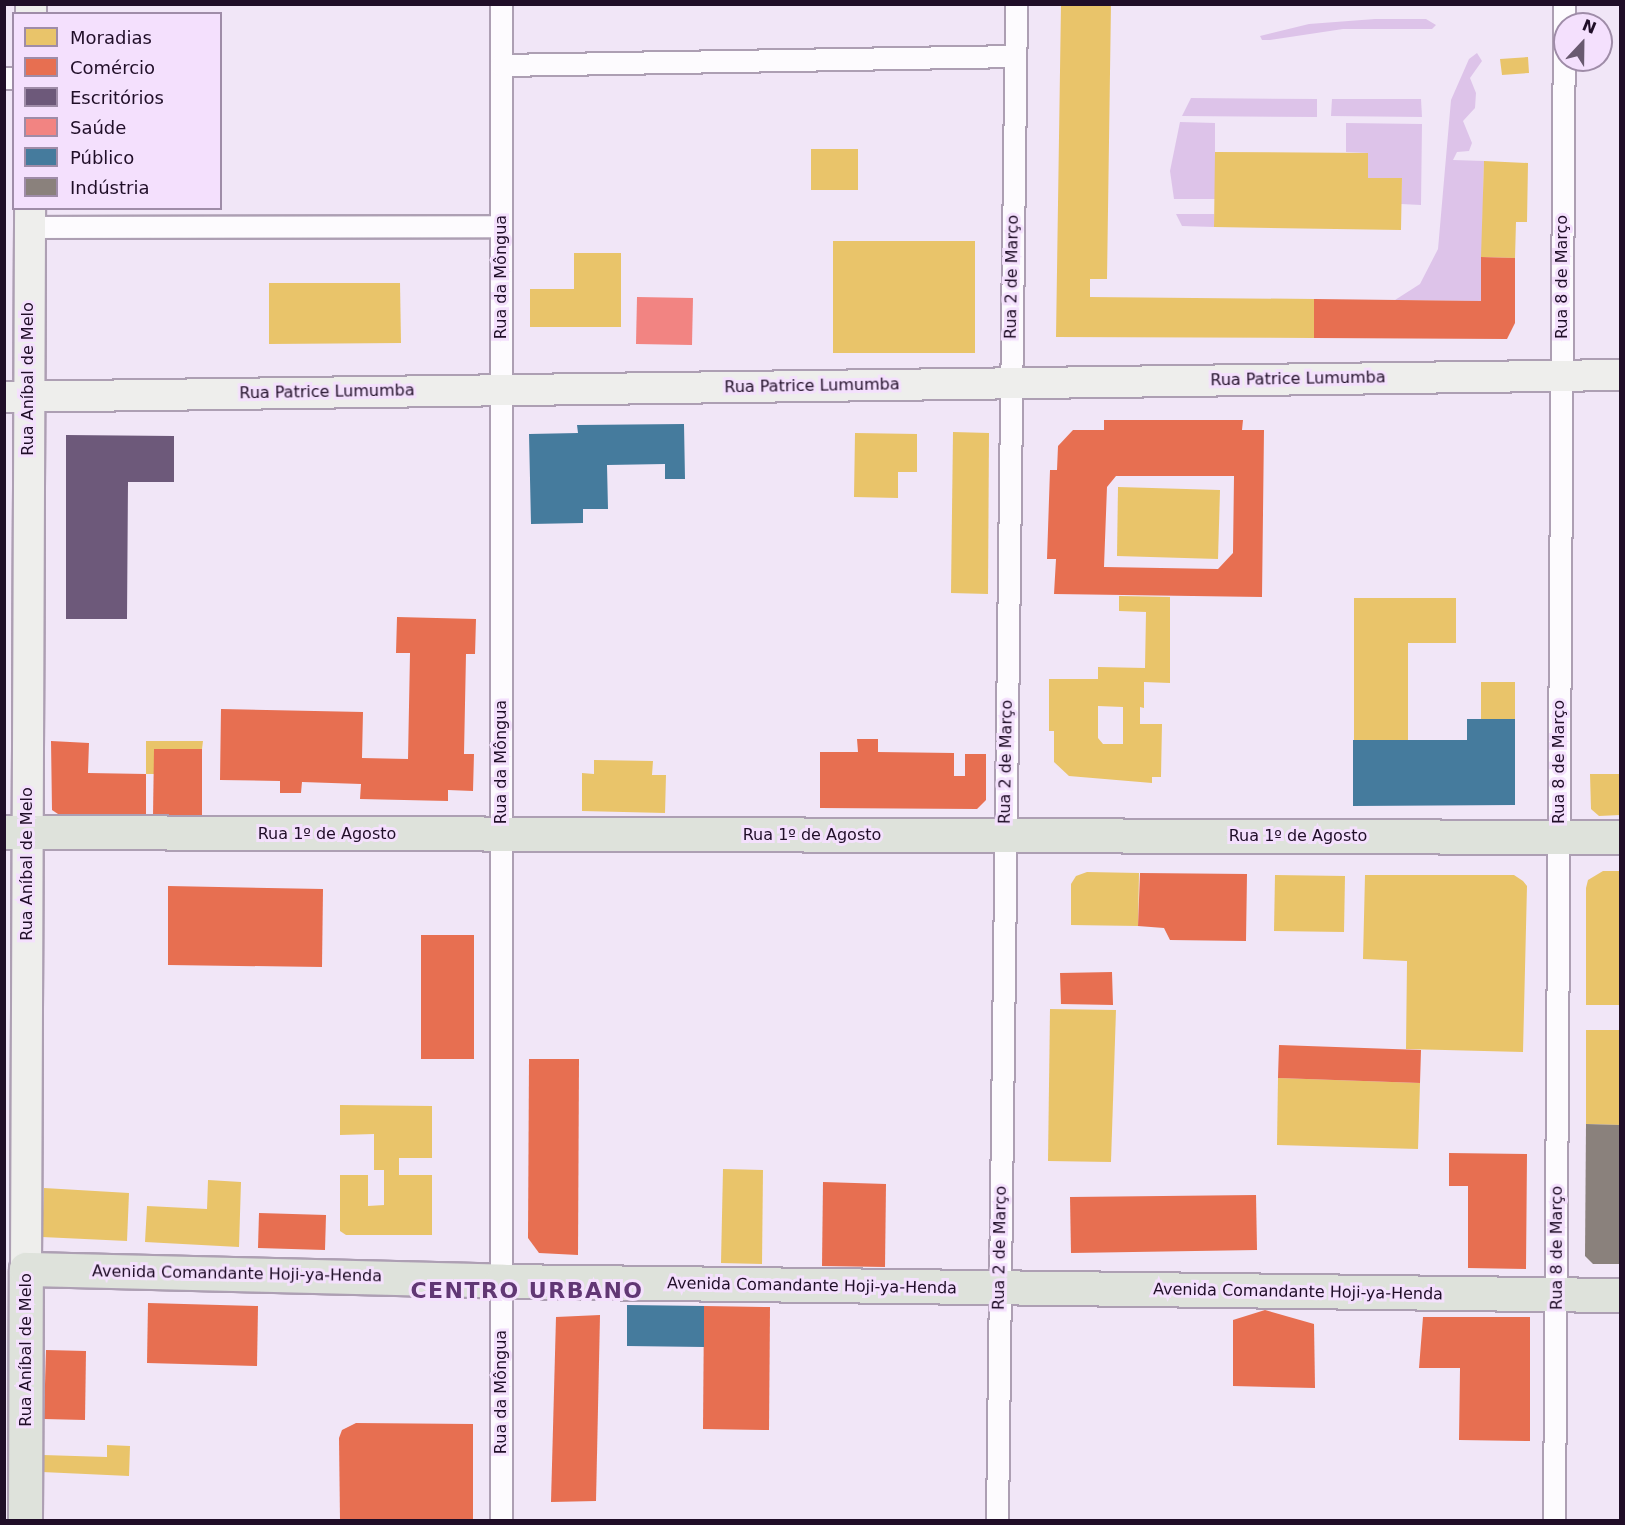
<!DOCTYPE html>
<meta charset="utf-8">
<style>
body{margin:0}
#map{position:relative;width:1625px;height:1525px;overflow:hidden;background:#f1e6f7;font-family:"DejaVu Sans",sans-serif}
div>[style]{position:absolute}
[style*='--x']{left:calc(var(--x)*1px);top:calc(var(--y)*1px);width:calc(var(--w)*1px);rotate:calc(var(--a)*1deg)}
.green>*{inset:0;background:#ddc3e9}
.homes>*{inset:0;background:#e9c46a}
.shops>*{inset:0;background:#e76f51}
.offices>*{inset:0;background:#6d597a}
.health>*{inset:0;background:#f28482}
.public>*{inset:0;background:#457b9d}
.industry>*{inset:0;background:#8a817c}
.roads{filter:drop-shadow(2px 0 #ad9fb3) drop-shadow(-2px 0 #ad9fb3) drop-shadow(0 2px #ad9fb3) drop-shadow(0 -2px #ad9fb3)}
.street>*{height:21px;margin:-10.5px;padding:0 10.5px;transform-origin:10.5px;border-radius:10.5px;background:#fdfbfe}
.secondary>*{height:30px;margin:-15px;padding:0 15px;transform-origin:15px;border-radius:15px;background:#eeeeec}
.primary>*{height:33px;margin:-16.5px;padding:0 16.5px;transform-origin:16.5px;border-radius:16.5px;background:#dee2db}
span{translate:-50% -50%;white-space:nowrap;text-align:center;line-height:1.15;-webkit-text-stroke:6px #f4e0fd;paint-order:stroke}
.street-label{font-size:16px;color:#200e28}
.district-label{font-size:22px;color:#613774;font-weight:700;letter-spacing:1.5px}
.frame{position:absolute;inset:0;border:6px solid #200e28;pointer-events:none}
.legend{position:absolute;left:12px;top:12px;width:210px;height:198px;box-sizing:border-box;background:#f4e0fd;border:2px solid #9f8ca8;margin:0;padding:8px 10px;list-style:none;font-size:18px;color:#200e28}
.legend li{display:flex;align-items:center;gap:12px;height:30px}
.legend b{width:30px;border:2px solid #9f8ca8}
.north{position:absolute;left:1553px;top:12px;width:60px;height:60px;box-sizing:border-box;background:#f4e0fd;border:2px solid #9f8ca8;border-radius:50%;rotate:22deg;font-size:16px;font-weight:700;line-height:24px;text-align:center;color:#200e28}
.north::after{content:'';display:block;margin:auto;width:21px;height:27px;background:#695a70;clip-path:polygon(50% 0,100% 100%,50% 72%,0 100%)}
</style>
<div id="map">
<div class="green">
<div style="clip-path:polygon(1375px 19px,1426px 19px,1436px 25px,1432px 29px,1343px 29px,1270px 40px,1262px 40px,1260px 36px,1309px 24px)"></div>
<div style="clip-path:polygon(1477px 53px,1482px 61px,1470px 78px,1476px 93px,1475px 108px,1463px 121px,1472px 143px,1469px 151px,1457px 152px,1453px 160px,1484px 161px,1481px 301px,1395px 300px,1420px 284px,1438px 249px,1451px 100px,1469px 59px)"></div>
<div style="clip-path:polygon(1191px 98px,1317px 99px,1317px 117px,1182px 116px)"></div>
<div style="clip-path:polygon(1332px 99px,1421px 99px,1422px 117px,1331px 116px)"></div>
<div style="clip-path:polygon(1180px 122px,1215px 123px,1215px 199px,1174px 199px,1170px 171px)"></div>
<div style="clip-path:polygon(1346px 123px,1422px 124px,1421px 205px,1401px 204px,1402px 178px,1368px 178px,1368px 153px,1346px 152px)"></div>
<div style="clip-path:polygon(1176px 214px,1214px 214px,1214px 227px,1182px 226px)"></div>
</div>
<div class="homes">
<div style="clip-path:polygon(1061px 4px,1111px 4px,1107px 279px,1090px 279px,1090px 297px,1314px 299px,1314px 338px,1056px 337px)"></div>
<div style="clip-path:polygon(1528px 57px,1529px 73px,1502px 75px,1500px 59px)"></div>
<div style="clip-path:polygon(811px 149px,858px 149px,858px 190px,811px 190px)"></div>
<div style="clip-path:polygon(1215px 152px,1368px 153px,1368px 178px,1402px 178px,1401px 230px,1214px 227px)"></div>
<div style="clip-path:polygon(1484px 161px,1528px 163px,1527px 222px,1516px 222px,1515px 258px,1481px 257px)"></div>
<div style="clip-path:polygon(833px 241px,975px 241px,975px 353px,833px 353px)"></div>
<div style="clip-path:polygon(574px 253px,621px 253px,621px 327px,530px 327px,530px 289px,574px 289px)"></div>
<div style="clip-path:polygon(269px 283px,400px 283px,401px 343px,269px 344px)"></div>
<div style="clip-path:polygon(953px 432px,989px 433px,988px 594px,951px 593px)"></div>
<div style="clip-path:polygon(855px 433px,917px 434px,917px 472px,898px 472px,898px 498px,854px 497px)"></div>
<div style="clip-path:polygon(1118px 487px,1220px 490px,1218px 559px,1117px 556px)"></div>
<div style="clip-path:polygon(evenodd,1119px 596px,1170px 597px,1170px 683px,1144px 682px,1144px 708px,1140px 707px,1140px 724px,1162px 724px,1161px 777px,1152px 777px,1152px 783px,1069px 776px,1054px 762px,1054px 731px,1049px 731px,1049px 679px,1098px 679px,1098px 667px,1145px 668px,1146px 612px,1119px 611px,1119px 596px,1098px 706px,1123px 707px,1123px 744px,1103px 744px,1098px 738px,1098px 706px)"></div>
<div style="clip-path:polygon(1354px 598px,1456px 598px,1456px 643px,1408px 643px,1408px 740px,1354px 740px)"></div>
<div style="clip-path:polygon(1481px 682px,1515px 682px,1515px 719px,1481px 719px)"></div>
<div style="clip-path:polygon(146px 741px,203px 741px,202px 749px,154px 749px,154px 774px,146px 774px)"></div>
<div style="clip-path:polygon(594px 760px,653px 761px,652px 775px,666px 775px,665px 813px,582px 811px,582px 773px,594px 774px)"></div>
<div style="clip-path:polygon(1590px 774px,1620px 774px,1620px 815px,1599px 816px,1591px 809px)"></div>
<div style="clip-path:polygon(1603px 871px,1620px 871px,1620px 1005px,1586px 1005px,1586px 888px,1588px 880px)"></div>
<div style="clip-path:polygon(1087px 872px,1139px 873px,1138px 926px,1071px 925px,1071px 884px,1076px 876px)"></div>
<div style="clip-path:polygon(1275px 875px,1345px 876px,1344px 932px,1274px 931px)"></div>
<div style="clip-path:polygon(1365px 875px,1514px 875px,1523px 881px,1527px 886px,1523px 1052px,1406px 1049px,1407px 961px,1363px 959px)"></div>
<div style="clip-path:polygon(1050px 1009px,1116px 1010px,1111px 1162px,1048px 1161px)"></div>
<div style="clip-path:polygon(1586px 1030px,1620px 1030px,1620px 1125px,1586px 1124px)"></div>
<div style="clip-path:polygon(1278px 1078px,1420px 1083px,1418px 1149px,1277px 1145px)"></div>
<div style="clip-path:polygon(340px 1105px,432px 1106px,432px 1158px,399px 1158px,399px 1175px,432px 1175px,432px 1235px,346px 1235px,340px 1231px,340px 1175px,368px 1175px,368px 1206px,384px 1205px,384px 1170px,374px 1170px,374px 1134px,340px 1135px)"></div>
<div style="clip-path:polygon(723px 1169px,763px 1170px,762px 1264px,721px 1263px)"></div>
<div style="clip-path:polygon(208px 1180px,241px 1182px,239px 1247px,145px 1242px,147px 1206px,207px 1209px)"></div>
<div style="clip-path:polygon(44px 1188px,129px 1193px,127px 1241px,42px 1237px)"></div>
<div style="clip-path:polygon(107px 1445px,130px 1446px,129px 1476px,42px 1472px,43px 1455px,107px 1457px)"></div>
</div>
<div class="shops">
<div style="clip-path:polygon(1481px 257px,1515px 258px,1515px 323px,1507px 339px,1314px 338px,1314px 299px,1481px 301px)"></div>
<div style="clip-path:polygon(evenodd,1104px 420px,1243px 420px,1242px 430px,1264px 430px,1262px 597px,1054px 594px,1056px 559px,1047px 559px,1050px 470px,1057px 470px,1058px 446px,1073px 430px,1104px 430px,1104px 420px,1116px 476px,1234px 476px,1233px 553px,1218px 569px,1104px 567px,1107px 487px,1116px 476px)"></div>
<div style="clip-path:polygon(397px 617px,476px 619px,475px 654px,466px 654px,464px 754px,474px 754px,473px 791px,448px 790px,448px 801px,360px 799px,361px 784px,302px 782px,301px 793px,280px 793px,280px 781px,220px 780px,221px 709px,363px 712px,362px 758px,408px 759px,410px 653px,396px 653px)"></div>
<div style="clip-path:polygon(857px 739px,878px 739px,878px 752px,954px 753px,954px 776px,965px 776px,965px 754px,986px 754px,986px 800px,977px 809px,820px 808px,820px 752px,858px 752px)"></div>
<div style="clip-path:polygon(51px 741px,89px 743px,88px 773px,146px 774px,146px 816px,58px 814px,52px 810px)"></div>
<div style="clip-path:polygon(154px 749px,202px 749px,202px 817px,153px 816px)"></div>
<div style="clip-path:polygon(1140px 873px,1247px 874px,1246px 941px,1170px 940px,1164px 928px,1138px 926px)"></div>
<div style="clip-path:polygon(168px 886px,323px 889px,322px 967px,168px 965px)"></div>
<div style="clip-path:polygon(421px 935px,474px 935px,474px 1059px,421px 1059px)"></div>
<div style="clip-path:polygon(1112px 972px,1113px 1005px,1061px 1004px,1060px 973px)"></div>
<div style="clip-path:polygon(1279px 1045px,1421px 1050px,1420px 1083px,1278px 1078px)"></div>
<div style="clip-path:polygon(529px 1059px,579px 1059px,578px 1255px,539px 1253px,528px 1238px)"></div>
<div style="clip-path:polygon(1449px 1153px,1527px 1154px,1526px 1269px,1468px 1268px,1468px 1186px,1449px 1186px)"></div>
<div style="clip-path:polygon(823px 1182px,886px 1184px,885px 1267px,822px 1266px)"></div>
<div style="clip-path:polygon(1256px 1195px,1257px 1250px,1071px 1253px,1070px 1197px)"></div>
<div style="clip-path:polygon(259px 1213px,326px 1215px,325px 1250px,258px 1248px)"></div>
<div style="clip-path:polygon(148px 1303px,258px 1306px,257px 1366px,147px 1363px)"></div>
<div style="clip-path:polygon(704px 1306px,770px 1307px,769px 1430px,703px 1429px)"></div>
<div style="clip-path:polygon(1265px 1310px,1314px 1324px,1315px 1388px,1233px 1386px,1233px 1320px)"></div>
<div style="clip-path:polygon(600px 1315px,596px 1501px,551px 1502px,556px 1317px)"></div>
<div style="clip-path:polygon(1423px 1317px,1530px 1317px,1530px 1441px,1459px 1440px,1460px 1368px,1419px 1368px)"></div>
<div style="clip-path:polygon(46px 1350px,86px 1351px,85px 1420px,44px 1419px)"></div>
<div style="clip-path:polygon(356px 1423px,473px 1424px,473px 1520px,340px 1520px,339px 1438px,342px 1430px)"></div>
</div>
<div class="offices">
<div style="clip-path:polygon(66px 435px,174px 436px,174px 482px,128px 482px,127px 619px,66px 619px)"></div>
</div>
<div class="health">
<div style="clip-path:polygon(637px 297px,693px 298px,692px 345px,636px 344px)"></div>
</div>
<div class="public">
<div style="clip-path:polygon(684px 424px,685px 479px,665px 479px,665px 464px,607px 465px,608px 509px,583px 509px,583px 523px,531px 524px,529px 434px,578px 433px,577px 425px)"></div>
<div style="clip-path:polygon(1467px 719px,1515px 719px,1515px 805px,1353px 806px,1353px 740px,1467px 740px)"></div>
<div style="clip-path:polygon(627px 1305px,704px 1306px,704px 1347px,627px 1346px)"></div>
</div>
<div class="industry">
<div style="clip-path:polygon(1586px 1124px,1620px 1125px,1620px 1264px,1593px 1264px,1585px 1256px)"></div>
</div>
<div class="roads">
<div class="street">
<div style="--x:501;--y:4;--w:1516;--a:90"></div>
<div style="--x:501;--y:65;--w:514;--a:-1"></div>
<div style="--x:4;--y:78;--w:10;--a:0"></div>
<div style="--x:30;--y:227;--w:471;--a:-0.1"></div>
<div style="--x:997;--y:1520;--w:1516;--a:-89.28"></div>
<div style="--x:1554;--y:1520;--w:1516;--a:-89.62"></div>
</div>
<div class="secondary">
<div style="--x:31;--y:14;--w:10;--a:-90"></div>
<div style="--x:4;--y:397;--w:1616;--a:-0.78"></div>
<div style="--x:26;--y:1269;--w:1061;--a:-89.78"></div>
</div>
<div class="primary">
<div style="--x:4;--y:832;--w:1616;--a:0.18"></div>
<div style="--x:25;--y:1520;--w:251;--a:-89.8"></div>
<div style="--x:26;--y:1269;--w:475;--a:1.4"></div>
<div style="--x:501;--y:1281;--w:1119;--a:0.72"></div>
</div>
</div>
<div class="street-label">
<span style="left:501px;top:277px;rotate:-90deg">Rua da Môngua</span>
<span style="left:1012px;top:277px;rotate:-89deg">Rua 2 de Março</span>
<span style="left:1562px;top:277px;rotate:-90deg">Rua 8 de Março</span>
<span style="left:28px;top:379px;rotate:-90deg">Rua Aníbal de Melo</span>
<span style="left:1298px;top:379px;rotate:-1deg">Rua Patrice Lumumba</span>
<span style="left:812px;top:386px;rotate:-1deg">Rua Patrice Lumumba</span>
<span style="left:327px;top:392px;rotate:-1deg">Rua Patrice Lumumba</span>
<span style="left:501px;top:762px;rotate:-90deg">Rua da Môngua</span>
<span style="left:1006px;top:762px;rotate:-89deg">Rua 2 de Março</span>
<span style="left:1559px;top:762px;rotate:-90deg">Rua 8 de Março</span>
<span style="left:327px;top:834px">Rua 1º de Agosto</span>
<span style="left:812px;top:835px">Rua 1º de Agosto</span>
<span style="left:1298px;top:836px">Rua 1º de Agosto</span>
<span style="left:27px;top:864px;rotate:-90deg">Rua Aníbal de Melo</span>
<span style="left:1000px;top:1248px;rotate:-89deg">Rua 2 de Março</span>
<span style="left:1557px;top:1248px;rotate:-90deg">Rua 8 de Março</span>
<span style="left:237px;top:1274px;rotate:1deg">Avenida Comandante Hoji-ya-Henda</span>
<span style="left:812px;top:1286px;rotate:1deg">Avenida Comandante Hoji-ya-Henda</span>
<span style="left:1298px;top:1292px;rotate:1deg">Avenida Comandante Hoji-ya-Henda</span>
<span style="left:26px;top:1350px;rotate:-90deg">Rua Aníbal de Melo</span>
<span style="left:501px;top:1392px;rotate:-90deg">Rua da Môngua</span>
</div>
<div class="district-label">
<span style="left:527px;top:1291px">CENTRO URBANO</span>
</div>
<div class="frame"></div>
<ul class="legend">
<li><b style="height:16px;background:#e9c46a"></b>Moradias</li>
<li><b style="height:16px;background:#e76f51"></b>Comércio</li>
<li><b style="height:16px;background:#6d597a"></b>Escritórios</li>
<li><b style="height:16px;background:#f28482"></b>Saúde</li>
<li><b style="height:16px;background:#457b9d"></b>Público</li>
<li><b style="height:16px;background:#8a817c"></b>Indústria</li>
</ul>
<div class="north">N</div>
</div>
